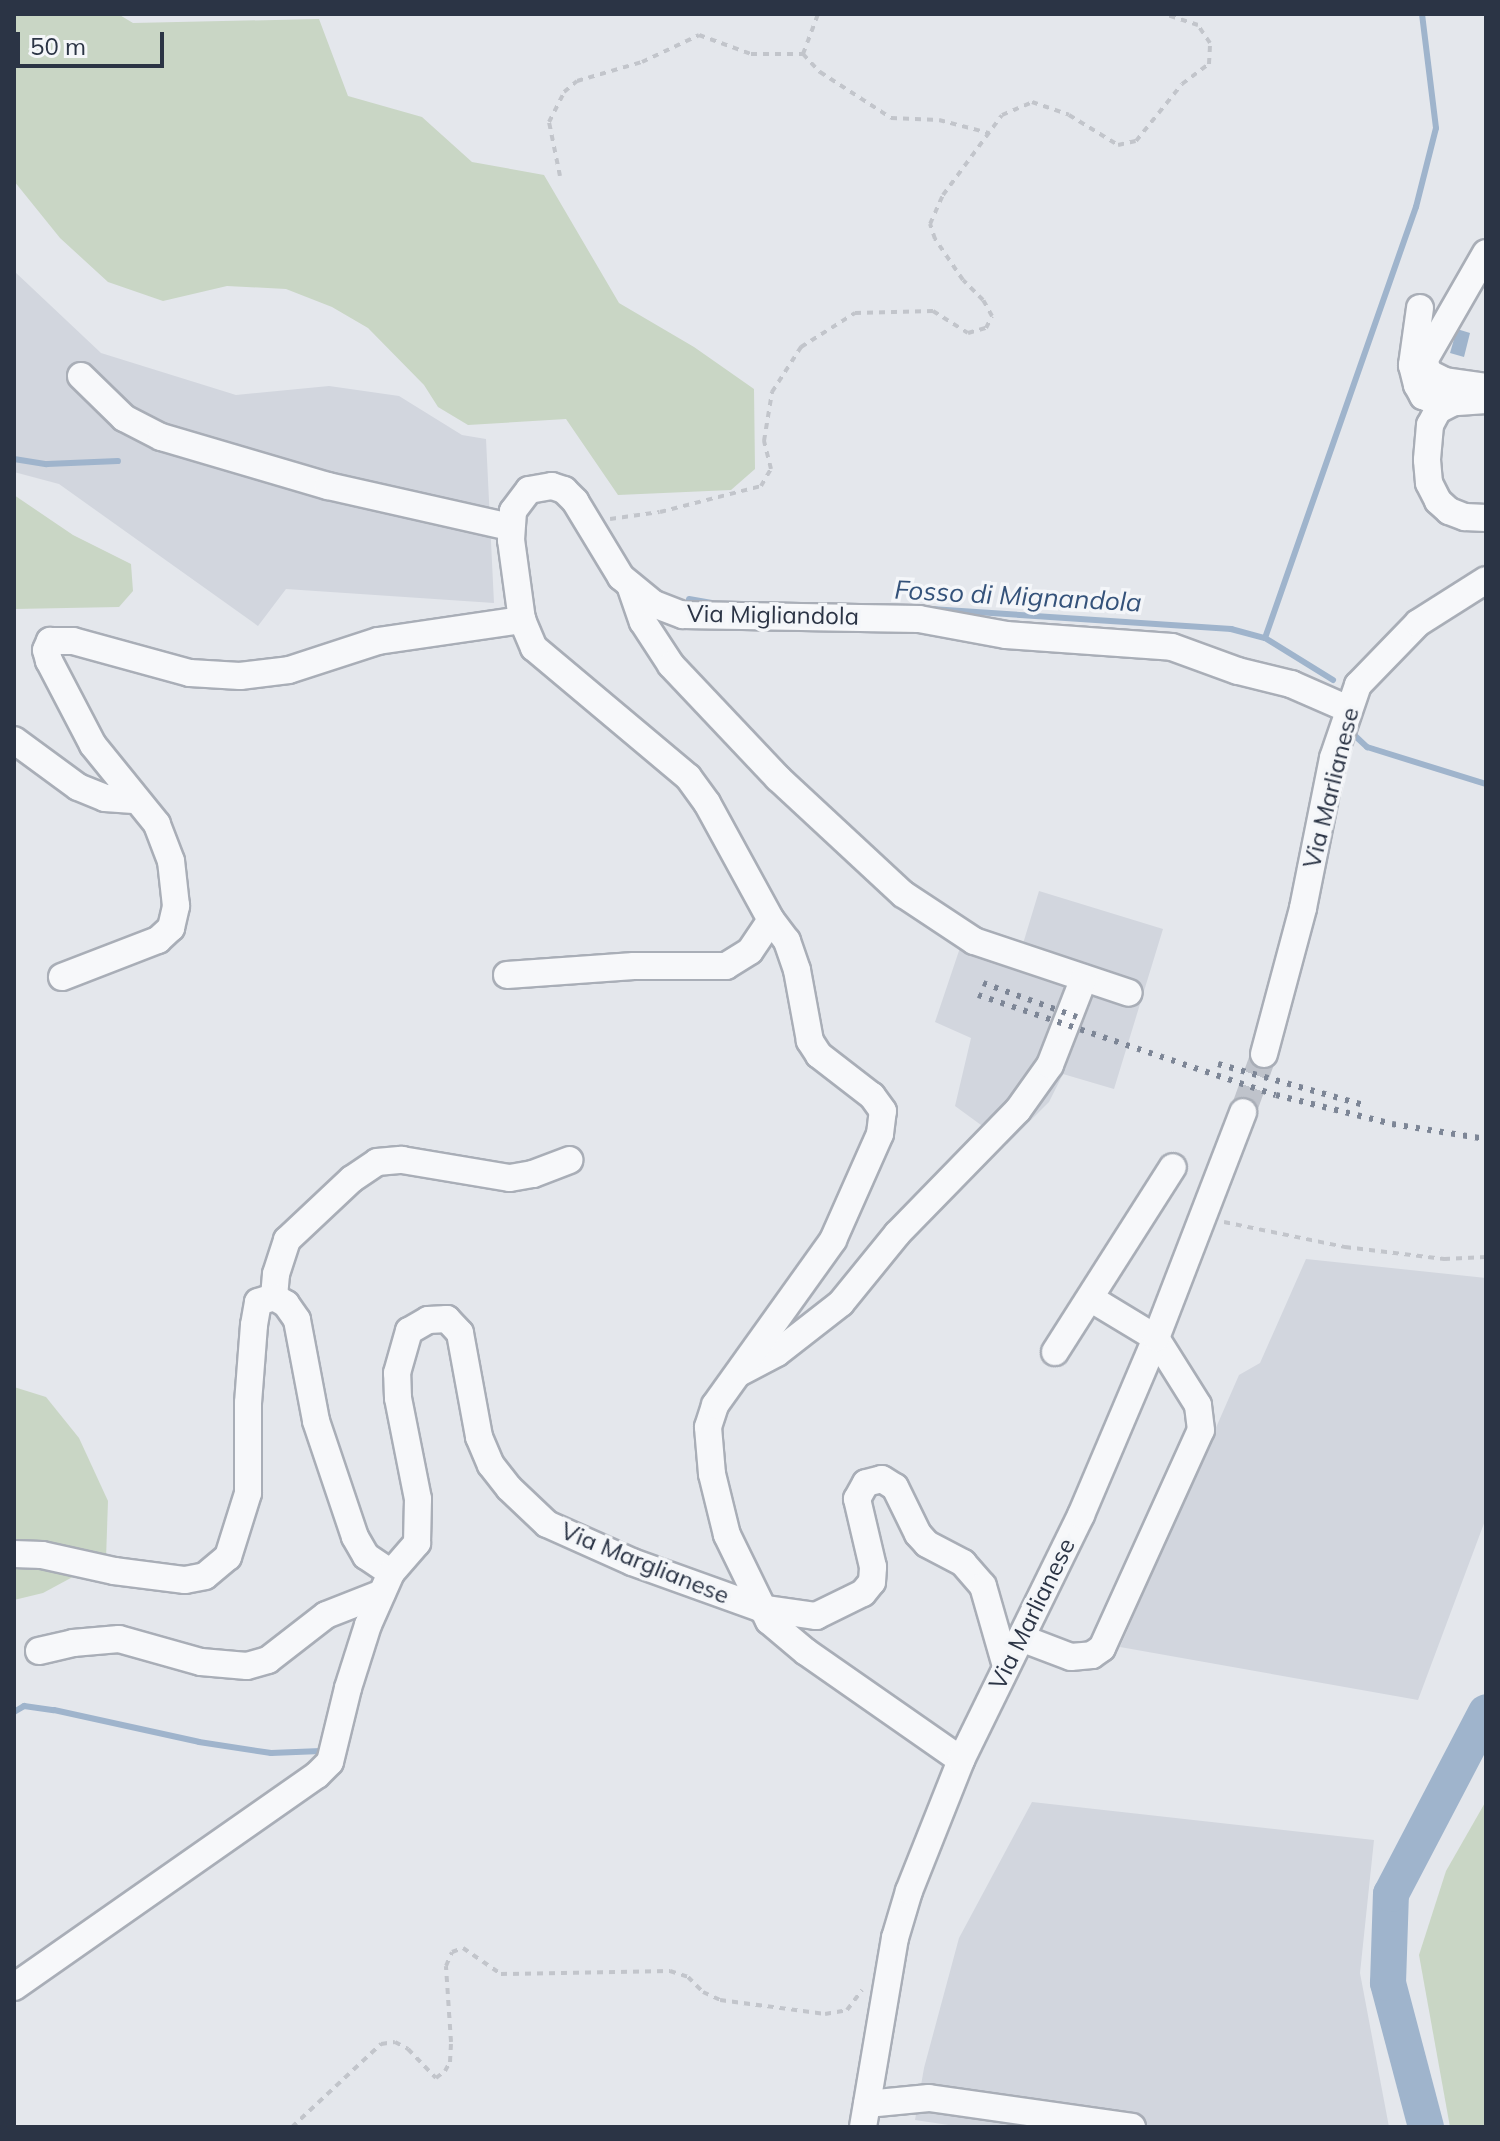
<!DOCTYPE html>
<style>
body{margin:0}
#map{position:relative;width:1500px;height:2141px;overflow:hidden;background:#e4e7ec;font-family:Mulish,sans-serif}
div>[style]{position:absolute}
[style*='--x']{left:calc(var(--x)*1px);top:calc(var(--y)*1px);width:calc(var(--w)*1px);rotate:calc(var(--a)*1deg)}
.built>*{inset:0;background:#d2d6de}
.green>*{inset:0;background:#c9d6c5}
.water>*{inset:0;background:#9fb4cc}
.stream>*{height:6px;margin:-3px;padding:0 3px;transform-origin:3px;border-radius:3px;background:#9fb4cc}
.river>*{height:36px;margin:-18px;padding:0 18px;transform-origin:18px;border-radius:18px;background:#9fb4cc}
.minor-tunnel>*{height:26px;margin-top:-13px;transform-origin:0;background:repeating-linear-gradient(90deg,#bfc3cb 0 26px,transparent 0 39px)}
.path>*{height:4px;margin-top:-2px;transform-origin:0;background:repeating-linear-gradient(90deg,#c2c5cb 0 6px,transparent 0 12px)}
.roads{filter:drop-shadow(2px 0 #a9aeb7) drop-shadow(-2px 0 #a9aeb7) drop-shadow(0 2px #a9aeb7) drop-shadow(0 -2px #a9aeb7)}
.minor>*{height:26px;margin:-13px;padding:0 13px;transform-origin:13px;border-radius:13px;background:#f7f8fa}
.rail>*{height:6px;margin-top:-3px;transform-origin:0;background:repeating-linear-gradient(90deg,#7d8696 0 4px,transparent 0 12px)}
span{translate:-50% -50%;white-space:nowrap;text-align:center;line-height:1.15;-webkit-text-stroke:7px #f4f6f9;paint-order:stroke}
.street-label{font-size:24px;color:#2b3445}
.water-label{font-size:26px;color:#34527a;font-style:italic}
.frame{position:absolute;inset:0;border:16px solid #2b3445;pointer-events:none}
.scale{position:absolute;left:16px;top:32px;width:148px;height:36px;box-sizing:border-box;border:4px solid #2b3445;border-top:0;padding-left:10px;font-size:24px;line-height:28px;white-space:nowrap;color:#2b3445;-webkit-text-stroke:6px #f4f6f9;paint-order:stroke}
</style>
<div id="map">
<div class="built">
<div style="clip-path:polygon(14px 271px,101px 353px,236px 395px,329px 386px,399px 396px,462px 435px,486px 439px,494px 603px,286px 589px,258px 626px,59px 484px,14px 472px)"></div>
<div style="clip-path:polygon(1039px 891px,1163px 929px,1114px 1089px,1063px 1074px,1049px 1102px,1007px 1144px,955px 1106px,971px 1038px,935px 1022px,967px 927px,1022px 947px)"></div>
<div style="clip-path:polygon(1306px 1259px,1486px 1278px,1486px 1518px,1418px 1700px,1120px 1647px,1239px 1375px,1260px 1363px)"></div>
<div style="clip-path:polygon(1032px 1802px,1374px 1840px,1360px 1973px,1389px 2127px,962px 2127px,915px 2120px,924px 2068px,959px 1938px)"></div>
</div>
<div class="green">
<div style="clip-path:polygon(14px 14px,118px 14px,133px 23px,319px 19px,348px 96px,422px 117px,472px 162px,544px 175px,619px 303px,694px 347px,754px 389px,755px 469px,731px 490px,618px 495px,566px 419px,468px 425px,438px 407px,424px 385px,368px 328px,332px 307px,286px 289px,227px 286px,163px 301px,108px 282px,60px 238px,14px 181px)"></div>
<div style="clip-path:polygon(14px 495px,73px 535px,131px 564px,133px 591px,119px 607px,14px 609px)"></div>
<div style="clip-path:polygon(14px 1387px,46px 1397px,79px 1438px,108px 1501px,106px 1559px,43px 1593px,14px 1600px)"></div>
<div style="clip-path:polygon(1486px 1801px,1486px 2127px,1450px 2127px,1419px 1955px,1446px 1871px)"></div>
</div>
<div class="water">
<div style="clip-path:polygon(1457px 329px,1470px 333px,1464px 357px,1450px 353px)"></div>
</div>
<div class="stream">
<div style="--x:14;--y:459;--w:33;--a:9"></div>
<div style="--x:47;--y:464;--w:71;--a:-2.4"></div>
<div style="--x:689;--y:599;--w:23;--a:10"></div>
<div style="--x:931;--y:609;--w:301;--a:3.8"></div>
<div style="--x:1231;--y:629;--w:35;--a:15"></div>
<div style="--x:1265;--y:638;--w:80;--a:31.7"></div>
<div style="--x:1265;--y:638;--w:457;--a:-70.7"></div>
<div style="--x:1416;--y:207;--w:81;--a:-75.8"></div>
<div style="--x:1436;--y:128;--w:115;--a:-97"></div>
<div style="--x:1352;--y:733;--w:21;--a:43"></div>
<div style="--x:1367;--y:747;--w:125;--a:17.3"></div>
<div style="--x:14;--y:1712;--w:12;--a:-31"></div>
<div style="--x:24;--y:1706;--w:30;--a:8"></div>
<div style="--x:54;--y:1710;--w:148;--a:12.4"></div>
<div style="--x:199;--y:1742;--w:73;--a:8.7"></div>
<div style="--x:271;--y:1753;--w:50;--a:-2.3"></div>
</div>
<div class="river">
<div style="--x:1426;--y:2127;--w:149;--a:-104.8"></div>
<div style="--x:1388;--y:1983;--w:89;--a:-88.1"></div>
<div style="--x:1391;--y:1894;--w:205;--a:-62.4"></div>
</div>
<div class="minor-tunnel">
<div style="--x:1243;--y:1112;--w:62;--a:-70.1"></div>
</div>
<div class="path">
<div style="--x:803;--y:54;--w:43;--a:-69.4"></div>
<div style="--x:560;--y:176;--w:55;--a:-101.5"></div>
<div style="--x:549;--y:122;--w:34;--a:-63"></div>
<div style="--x:564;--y:92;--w:17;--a:-40"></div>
<div style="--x:577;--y:81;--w:68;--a:-16.3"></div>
<div style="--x:642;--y:62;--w:63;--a:-25.3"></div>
<div style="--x:699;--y:35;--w:55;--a:20.1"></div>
<div style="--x:751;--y:54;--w:52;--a:0"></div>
<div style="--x:803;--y:54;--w:25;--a:47"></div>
<div style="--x:820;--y:72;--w:85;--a:32.9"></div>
<div style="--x:891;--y:118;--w:48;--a:2.4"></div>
<div style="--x:939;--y:120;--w:52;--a:14.6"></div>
<div style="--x:610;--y:519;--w:50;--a:-8"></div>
<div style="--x:660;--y:512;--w:104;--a:-14.4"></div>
<div style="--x:761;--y:486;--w:20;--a:-60"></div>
<div style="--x:771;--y:469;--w:29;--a:-104"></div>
<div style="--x:764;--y:441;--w:50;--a:-80.7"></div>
<div style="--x:772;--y:392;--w:54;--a:-57.2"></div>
<div style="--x:801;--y:347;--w:64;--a:-32.2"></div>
<div style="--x:855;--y:313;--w:78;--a:-1.5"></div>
<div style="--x:933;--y:311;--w:41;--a:32.2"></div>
<div style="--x:968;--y:333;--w:19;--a:-16"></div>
<div style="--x:986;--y:328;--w:13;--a:-63"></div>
<div style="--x:992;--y:316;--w:18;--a:-119"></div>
<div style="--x:983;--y:300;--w:28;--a:-135"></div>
<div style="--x:963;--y:280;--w:50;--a:-124.3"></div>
<div style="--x:935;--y:239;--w:16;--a:-108"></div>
<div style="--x:930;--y:224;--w:32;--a:-66"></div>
<div style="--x:943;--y:195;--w:99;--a:-53.6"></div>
<div style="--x:1002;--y:115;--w:33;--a:-23"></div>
<div style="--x:1032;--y:102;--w:39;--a:19"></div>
<div style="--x:1069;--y:115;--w:57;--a:31.5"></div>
<div style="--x:1118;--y:145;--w:18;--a:-13"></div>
<div style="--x:1136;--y:141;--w:73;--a:-51.1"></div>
<div style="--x:1182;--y:84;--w:34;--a:-37"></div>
<div style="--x:1209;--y:64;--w:21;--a:-87"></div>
<div style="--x:1210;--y:43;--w:22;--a:-124"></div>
<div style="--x:1198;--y:25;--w:36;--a:-162"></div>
<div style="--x:1224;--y:1222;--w:124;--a:11.7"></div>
<div style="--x:1345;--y:1247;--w:100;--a:6.9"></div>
<div style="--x:1444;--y:1259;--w:42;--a:-2.7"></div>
<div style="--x:292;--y:2127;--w:122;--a:-43"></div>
<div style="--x:381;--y:2044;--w:14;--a:-8"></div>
<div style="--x:395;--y:2042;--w:15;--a:28"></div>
<div style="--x:408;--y:2049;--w:40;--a:46"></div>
<div style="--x:436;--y:2078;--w:11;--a:-38"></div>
<div style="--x:445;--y:2071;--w:10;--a:-61"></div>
<div style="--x:450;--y:2062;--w:20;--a:-87"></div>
<div style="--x:451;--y:2042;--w:76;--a:-93.8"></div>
<div style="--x:446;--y:1966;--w:15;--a:-67"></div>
<div style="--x:452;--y:1952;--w:12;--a:-20"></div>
<div style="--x:463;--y:1948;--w:46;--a:34.4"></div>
<div style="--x:501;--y:1974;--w:169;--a:-1"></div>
<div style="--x:670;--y:1971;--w:19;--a:18"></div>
<div style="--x:688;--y:1977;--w:21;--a:45"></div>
<div style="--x:703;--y:1992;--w:19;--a:25"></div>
<div style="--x:720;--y:2000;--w:106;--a:7.6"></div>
<div style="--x:825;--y:2014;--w:22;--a:-10"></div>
<div style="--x:847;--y:2010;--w:25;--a:-53"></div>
</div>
<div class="roads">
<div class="minor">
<div style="--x:1486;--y:253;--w:125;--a:119.9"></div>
<div style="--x:1424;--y:361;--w:13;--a:67"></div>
<div style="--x:1429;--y:373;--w:18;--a:27"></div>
<div style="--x:1445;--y:381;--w:41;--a:8.3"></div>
<div style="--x:1420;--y:308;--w:58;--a:98"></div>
<div style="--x:1412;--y:365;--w:21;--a:76"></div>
<div style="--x:1417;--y:385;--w:13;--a:61"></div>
<div style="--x:1423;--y:396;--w:24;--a:22"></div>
<div style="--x:81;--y:376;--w:60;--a:44.3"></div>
<div style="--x:124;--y:418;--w:42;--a:27.2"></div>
<div style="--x:161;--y:437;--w:174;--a:16.4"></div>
<div style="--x:328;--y:486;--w:187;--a:12.7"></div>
<div style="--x:1486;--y:400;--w:32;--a:176"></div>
<div style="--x:1454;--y:402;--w:18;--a:153"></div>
<div style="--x:1438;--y:410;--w:17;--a:118"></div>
<div style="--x:1430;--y:425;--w:35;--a:95"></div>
<div style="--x:1427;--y:460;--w:23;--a:85"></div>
<div style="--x:1429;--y:483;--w:20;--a:63"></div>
<div style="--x:1438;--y:501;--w:15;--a:42"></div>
<div style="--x:1449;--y:511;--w:17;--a:21"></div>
<div style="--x:1465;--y:517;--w:21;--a:3"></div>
<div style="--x:630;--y:585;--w:39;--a:71"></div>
<div style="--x:643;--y:622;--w:51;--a:56.9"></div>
<div style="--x:671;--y:665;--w:156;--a:46.6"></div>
<div style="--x:778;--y:778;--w:171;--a:42.9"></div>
<div style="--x:903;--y:894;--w:85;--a:33.5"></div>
<div style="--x:974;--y:941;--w:163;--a:18.5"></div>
<div style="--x:14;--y:740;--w:79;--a:36.3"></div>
<div style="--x:78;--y:787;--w:29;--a:22"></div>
<div style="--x:105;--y:798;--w:32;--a:4"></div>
<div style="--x:507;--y:975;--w:127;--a:-4.1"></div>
<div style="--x:634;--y:966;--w:92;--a:0"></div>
<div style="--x:726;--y:966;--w:28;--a:-32"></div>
<div style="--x:750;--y:951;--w:37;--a:-56"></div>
<div style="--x:62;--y:977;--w:103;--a:-21.1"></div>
<div style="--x:158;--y:940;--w:18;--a:-43"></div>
<div style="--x:171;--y:928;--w:23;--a:-77"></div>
<div style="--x:176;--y:906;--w:45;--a:-96.3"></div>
<div style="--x:171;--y:861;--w:40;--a:-111"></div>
<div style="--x:157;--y:824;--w:102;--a:-129"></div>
<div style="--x:93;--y:745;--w:95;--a:-117.6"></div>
<div style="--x:49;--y:661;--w:11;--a:-105"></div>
<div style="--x:46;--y:650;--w:10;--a:-66"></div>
<div style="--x:50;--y:641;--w:23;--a:0"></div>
<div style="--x:73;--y:641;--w:121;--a:15.3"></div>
<div style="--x:190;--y:673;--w:50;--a:3.4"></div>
<div style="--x:240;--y:676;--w:49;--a:-7"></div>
<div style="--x:289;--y:670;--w:94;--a:-18"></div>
<div style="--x:378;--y:641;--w:146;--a:-8.3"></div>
<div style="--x:1264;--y:1054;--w:151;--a:-75"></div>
<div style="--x:1303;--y:908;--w:153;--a:-78.7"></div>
<div style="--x:1333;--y:758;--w:77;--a:-71.1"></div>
<div style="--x:1358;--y:685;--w:86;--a:-45.9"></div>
<div style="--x:1418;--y:623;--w:80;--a:-32.3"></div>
<div style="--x:274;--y:1297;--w:23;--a:-85"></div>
<div style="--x:276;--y:1274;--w:36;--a:-72"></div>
<div style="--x:287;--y:1240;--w:89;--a:-43.2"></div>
<div style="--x:352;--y:1179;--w:30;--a:-34"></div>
<div style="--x:377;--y:1162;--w:25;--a:-5"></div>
<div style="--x:402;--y:1160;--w:109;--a:9.5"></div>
<div style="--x:510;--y:1178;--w:23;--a:-10"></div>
<div style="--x:533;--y:1174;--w:39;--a:-21"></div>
<div style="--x:1055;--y:1352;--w:219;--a:-57.5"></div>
<div style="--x:739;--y:1373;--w:43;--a:-27.8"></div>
<div style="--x:777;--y:1353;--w:81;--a:-38"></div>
<div style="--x:841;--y:1303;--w:89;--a:-50.9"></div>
<div style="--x:897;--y:1234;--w:173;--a:-45.7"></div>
<div style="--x:1018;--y:1110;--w:55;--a:-54.6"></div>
<div style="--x:1050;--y:1065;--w:93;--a:-68.7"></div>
<div style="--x:14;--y:1554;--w:28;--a:2"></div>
<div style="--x:42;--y:1555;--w:74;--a:12.5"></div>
<div style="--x:114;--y:1571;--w:72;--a:7.2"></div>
<div style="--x:185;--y:1580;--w:20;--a:-11"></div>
<div style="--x:205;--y:1576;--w:30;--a:-40"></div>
<div style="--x:228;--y:1557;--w:67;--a:-72.6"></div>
<div style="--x:248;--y:1493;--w:90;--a:-90"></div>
<div style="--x:248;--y:1403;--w:78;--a:-85.6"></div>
<div style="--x:254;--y:1325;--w:23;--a:-80"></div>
<div style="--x:258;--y:1302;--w:17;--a:-17"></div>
<div style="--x:274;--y:1297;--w:14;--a:30"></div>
<div style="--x:286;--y:1304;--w:19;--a:55"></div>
<div style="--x:297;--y:1320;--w:103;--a:79.3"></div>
<div style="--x:316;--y:1421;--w:122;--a:71.4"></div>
<div style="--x:355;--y:1537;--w:22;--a:60"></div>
<div style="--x:366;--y:1556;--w:30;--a:34"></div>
<div style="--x:1021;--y:1638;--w:53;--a:20.8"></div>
<div style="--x:1071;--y:1657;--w:21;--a:-5"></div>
<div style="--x:1092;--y:1655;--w:12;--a:-35"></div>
<div style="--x:1102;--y:1648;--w:239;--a:-65.6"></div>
<div style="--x:1201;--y:1430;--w:25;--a:-97"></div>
<div style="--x:1198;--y:1405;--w:79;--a:-122.1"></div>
<div style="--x:1156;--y:1338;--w:77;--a:-148.8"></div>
<div style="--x:39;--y:1651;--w:35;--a:-13"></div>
<div style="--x:73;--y:1643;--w:46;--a:-5"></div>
<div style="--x:119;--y:1639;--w:85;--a:15.7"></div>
<div style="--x:201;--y:1662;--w:46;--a:5"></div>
<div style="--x:247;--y:1666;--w:22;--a:-16"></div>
<div style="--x:268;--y:1660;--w:73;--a:-37.8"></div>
<div style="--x:326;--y:1615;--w:60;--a:-21.4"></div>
<div style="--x:961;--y:1760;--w:189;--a:-145.1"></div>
<div style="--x:806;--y:1652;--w:48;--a:-140"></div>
<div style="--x:769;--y:1621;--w:96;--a:-116"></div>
<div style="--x:727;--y:1535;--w:63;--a:-103.8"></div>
<div style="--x:712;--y:1474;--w:47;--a:-94.9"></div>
<div style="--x:708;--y:1427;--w:23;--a:-72"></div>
<div style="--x:715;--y:1405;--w:203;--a:-54.4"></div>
<div style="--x:833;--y:1240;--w:116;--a:-66.1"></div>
<div style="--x:880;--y:1134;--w:23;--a:-83"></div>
<div style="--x:883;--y:1111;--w:19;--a:-126"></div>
<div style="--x:872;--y:1096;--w:67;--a:-142.3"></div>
<div style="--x:819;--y:1055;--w:17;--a:-123"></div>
<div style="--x:810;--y:1041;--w:72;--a:-100.4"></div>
<div style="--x:797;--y:970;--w:31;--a:-109"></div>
<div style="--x:787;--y:941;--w:26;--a:-127"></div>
<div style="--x:771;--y:920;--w:133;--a:-118.7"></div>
<div style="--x:707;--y:803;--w:32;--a:-126"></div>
<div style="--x:688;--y:777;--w:201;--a:-140"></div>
<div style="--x:534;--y:648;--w:30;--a:-113"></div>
<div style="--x:522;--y:620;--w:81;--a:-97.8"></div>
<div style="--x:511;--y:540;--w:29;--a:-86"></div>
<div style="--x:513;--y:511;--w:26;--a:-53"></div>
<div style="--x:529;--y:490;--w:23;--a:-10"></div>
<div style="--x:552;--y:486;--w:13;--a:18"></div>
<div style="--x:564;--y:490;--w:16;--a:45"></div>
<div style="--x:575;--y:501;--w:89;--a:58.8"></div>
<div style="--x:621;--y:577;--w:43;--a:39.3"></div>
<div style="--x:654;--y:604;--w:31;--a:21"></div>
<div style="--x:683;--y:615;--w:236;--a:1"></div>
<div style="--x:919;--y:619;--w:88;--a:10.4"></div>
<div style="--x:1006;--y:635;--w:166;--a:4.1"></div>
<div style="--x:1172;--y:647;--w:70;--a:20"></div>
<div style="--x:1238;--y:671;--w:55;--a:13.8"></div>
<div style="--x:1291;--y:684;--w:62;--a:23.7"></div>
<div style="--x:14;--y:1987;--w:370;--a:-35"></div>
<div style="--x:317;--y:1775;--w:18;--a:-45"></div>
<div style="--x:330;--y:1762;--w:76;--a:-76.3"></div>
<div style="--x:348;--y:1688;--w:66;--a:-72.4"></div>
<div style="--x:368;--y:1625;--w:57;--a:-66.1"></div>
<div style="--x:391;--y:1573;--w:40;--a:-49"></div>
<div style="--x:417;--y:1543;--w:44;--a:-88.7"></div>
<div style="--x:418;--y:1499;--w:103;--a:-101.2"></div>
<div style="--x:398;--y:1398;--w:25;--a:-92"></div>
<div style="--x:397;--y:1373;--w:44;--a:-74.1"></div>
<div style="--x:409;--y:1331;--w:22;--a:-30"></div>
<div style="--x:428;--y:1320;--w:19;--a:-3"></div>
<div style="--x:447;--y:1319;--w:19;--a:47"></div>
<div style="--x:460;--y:1333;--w:106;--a:79.6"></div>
<div style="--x:479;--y:1437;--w:30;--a:67"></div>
<div style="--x:491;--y:1465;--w:29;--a:52"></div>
<div style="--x:509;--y:1488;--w:52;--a:43.5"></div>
<div style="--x:547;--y:1524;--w:93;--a:24.1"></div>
<div style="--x:632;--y:1562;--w:136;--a:19.8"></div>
<div style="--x:760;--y:1608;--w:57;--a:8.1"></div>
<div style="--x:816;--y:1616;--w:52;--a:-26.1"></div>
<div style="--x:863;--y:1593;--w:14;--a:-51"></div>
<div style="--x:872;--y:1582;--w:15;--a:-86"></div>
<div style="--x:873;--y:1567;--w:70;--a:-103.2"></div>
<div style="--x:857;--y:1499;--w:18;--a:-61"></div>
<div style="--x:866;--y:1483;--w:16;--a:-14"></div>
<div style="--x:882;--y:1479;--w:15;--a:32"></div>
<div style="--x:895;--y:1487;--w:52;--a:63.9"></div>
<div style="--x:918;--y:1534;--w:13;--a:48"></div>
<div style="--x:927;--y:1544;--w:41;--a:27.8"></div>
<div style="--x:963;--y:1563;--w:30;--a:49"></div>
<div style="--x:983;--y:1586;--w:83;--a:74"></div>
<div style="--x:867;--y:2104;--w:62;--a:-5.5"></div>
<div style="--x:929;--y:2098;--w:205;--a:8.1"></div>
<div style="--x:863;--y:2127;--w:192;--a:-80.4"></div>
<div style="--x:895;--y:1938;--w:49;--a:-73.4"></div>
<div style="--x:909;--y:1891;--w:141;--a:-68.3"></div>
<div style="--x:961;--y:1760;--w:273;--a:-63.9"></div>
<div style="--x:1081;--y:1515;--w:192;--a:-67"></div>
<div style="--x:1156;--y:1338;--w:242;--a:-68.9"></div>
</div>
</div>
<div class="rail">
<div style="--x:983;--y:983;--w:100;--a:19.9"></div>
<div style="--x:978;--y:995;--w:314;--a:18.6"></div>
<div style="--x:1276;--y:1095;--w:120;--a:14"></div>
<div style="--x:1392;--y:1124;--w:95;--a:9.1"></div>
<div style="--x:1218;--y:1064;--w:152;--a:15.7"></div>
</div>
<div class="street-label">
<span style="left:773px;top:615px;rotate:1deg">Via Migliandola</span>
<span style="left:1331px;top:788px;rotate:-76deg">Via Marlianese</span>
<span style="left:645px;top:1563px;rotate:22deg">Via Marglianese</span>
<span style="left:1032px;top:1614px;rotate:-64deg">Via Marlianese</span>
</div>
<div class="water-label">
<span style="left:1018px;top:596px;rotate:3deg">Fosso di Mignandola</span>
</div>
<div class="frame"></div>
<div class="scale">50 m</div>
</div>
